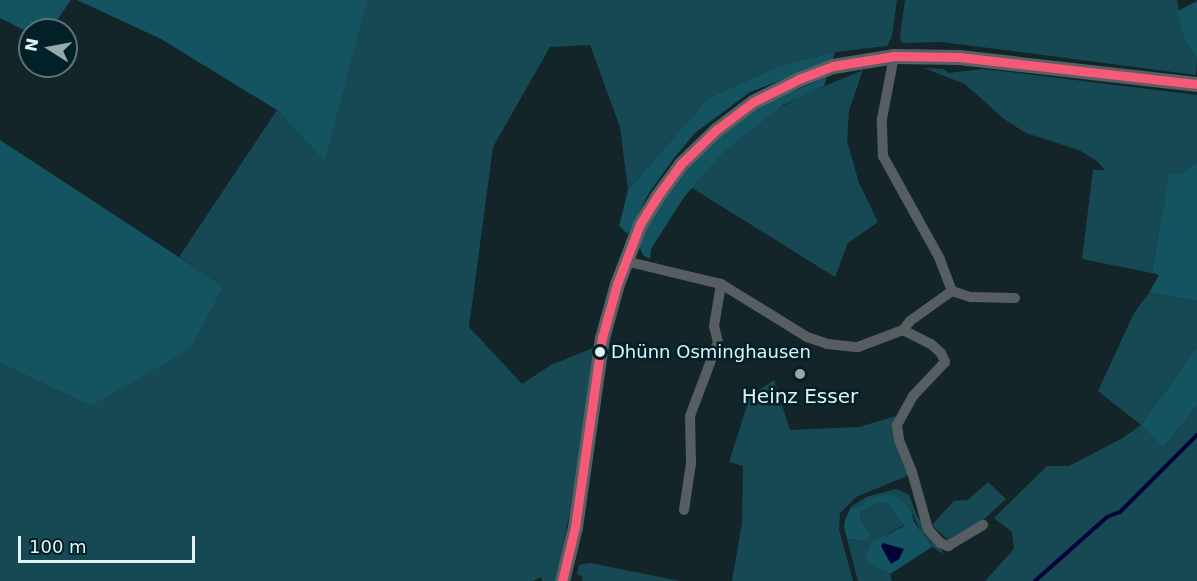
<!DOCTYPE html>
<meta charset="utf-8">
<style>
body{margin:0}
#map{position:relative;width:1197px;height:581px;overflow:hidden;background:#142529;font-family:"DejaVu Sans",sans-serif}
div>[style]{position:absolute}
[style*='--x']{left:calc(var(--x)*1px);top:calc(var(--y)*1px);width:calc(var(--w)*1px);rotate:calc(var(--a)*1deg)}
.green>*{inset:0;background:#174954}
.forest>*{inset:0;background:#145360}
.water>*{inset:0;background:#03033c}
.stream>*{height:4px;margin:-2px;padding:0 2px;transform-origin:2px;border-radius:2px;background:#03033c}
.street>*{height:10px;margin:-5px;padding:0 5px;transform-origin:5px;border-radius:5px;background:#575e61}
.secondary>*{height:15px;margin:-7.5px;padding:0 7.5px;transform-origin:7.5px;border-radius:7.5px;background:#586064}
.bus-1>*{height:9px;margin:-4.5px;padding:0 4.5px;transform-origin:4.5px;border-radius:4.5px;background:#f75a77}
.dots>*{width:16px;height:16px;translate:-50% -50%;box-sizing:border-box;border:3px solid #022027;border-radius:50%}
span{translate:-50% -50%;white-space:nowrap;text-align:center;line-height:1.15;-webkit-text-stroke:5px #022027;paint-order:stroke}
.bus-label{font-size:18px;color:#e1f2f6}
.left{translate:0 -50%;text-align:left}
.poi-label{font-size:20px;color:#e1f2f6}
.north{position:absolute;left:18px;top:18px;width:60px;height:60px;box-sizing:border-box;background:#022027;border:2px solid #5b747a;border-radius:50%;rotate:281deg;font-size:16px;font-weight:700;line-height:24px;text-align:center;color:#e1f2f6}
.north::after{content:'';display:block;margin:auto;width:21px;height:27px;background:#99aaae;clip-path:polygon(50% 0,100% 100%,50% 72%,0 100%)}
.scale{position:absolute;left:18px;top:536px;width:177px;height:27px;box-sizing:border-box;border:3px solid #e1f2f6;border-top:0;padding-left:8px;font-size:18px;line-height:21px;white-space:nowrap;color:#e1f2f6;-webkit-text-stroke:4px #022027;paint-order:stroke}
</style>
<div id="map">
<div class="green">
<div style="clip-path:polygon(368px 0,897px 0,892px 36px,887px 46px,835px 52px,781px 65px,708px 98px,628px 190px,620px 127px,590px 45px,550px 47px,493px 147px,469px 327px,522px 384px,551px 365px,595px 347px,570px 511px,556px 581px,542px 581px,541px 577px,533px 581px,0 581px,0 363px,90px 406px,223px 286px,179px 257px,277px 110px,325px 162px)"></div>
<div style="clip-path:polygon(905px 0,1177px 0,1183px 37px,1197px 59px,1196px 75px,942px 42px,902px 43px,900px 36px)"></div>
<div style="clip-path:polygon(924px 68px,944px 69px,948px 73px,982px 69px,1010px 72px,1197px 95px,1197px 162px,1179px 174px,1169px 174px,1152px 273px,1082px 259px,1093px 170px,1105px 170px,1097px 161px,1079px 150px,1026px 133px,1004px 119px,965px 84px)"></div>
<div style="clip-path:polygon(863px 70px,849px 111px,847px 141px,859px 183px,878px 222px,848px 243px,835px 277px,692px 188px,726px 150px,767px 115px,799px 97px)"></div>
<div style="clip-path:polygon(1149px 293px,1197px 301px,1197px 347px,1141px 425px,1163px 448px,1197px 406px,1197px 581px,985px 581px,1014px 549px,1012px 532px,994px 518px,998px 514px,1047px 466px,1069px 466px,1121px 439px,1141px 425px,1098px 391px,1134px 313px)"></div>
<div style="clip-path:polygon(774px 380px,790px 430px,859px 427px,896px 416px,894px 421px,909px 470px,907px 476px,856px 497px,840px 513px,839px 529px,853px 581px,732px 581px,742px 523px,743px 466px,729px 462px,750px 396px)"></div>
<div style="clip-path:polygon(988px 482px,1006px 499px,979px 524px,950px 542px,932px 525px,954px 501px,968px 500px)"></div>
<div style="clip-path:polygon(897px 489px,909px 495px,917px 516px,944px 554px,932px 547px,921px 533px,911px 510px,899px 498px,866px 500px,857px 508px,851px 507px,866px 497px)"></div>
<div style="clip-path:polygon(879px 502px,889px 504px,904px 525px,887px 534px,870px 565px,890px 574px,892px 581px,858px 581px,847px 539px,866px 541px,870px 535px,862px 521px,860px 512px)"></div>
<div style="clip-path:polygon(590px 563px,680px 581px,582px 581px,583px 577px,577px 574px,579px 565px)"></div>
</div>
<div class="forest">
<div style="clip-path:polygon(0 0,71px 0,55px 23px,43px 30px,30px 30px,30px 33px,0 18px)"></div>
<div style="clip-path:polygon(77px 0,368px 0,325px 162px,277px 110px,161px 39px)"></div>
<div style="clip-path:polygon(1197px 1px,1197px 59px,1183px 37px,1178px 11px)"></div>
<div style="clip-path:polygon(835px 52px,832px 61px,750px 92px,695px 133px,674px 158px,649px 193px,628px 234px,619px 226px,628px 190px,708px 98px,781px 65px)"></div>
<div style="clip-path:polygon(827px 77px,824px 86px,783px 105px,726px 150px,684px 197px,651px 249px,650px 259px,643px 255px,640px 248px,642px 234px,675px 181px,700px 155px,736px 120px,769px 101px)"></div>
<div style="clip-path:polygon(0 140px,223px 286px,190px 349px,90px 406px,0 363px)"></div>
<div style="clip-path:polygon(1197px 162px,1197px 301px,1149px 293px,1159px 275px,1152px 273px,1169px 174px,1179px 174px)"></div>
<div style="clip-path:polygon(1197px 347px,1197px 406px,1163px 448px,1141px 425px)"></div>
<div style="clip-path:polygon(885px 494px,899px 498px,911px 510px,914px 522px,932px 547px,890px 574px,870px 565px,865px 555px,873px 542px,904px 526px,889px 504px,879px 502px,860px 512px,862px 521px,870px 535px,866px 541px,847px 539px,844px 527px,845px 520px,851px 507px,857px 508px,866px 500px)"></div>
</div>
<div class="water">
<div style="clip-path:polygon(883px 543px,904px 549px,899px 559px,891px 564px,881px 546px)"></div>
</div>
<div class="stream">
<div style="--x:1035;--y:581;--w:96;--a:-41.6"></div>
<div style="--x:1107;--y:517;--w:14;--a:-21"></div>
<div style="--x:1120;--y:512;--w:109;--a:-45"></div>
</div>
<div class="street">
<div style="--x:625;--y:261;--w:99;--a:13.5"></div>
<div style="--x:721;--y:284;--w:101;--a:31.6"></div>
<div style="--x:807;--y:337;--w:21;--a:19"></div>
<div style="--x:827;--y:344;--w:31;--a:6"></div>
<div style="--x:858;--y:347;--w:48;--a:-20.7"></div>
<div style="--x:903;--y:330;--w:11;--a:-52"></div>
<div style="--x:910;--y:321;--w:52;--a:-35.5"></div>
<div style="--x:952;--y:291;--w:34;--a:-111"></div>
<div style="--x:940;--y:259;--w:118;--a:-119"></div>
<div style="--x:883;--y:156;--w:37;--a:-92"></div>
<div style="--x:882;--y:119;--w:64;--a:-79.2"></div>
<div style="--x:952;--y:291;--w:20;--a:18"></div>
<div style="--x:971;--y:297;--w:44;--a:1.3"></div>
<div style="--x:903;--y:330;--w:31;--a:27"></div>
<div style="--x:931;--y:344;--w:13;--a:42"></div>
<div style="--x:941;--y:353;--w:10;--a:66"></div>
<div style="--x:945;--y:362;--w:47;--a:133.3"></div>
<div style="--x:913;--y:396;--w:33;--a:119"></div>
<div style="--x:897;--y:425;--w:15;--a:82"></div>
<div style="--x:899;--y:440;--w:35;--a:68"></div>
<div style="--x:912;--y:472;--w:59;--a:74.3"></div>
<div style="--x:928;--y:529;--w:18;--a:49"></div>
<div style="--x:940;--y:543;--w:9;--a:21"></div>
<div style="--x:948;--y:546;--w:41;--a:-31"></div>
<div style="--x:684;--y:510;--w:48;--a:-81.5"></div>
<div style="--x:691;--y:463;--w:47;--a:-91.2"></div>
<div style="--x:690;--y:416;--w:79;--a:-69.3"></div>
<div style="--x:718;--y:342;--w:16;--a:-104"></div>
<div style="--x:714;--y:326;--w:43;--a:-80.5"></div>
</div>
<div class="secondary">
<div style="--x:562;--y:581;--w:56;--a:-76.5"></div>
<div style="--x:575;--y:527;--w:191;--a:-81.9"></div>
<div style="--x:602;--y:338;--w:56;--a:-74.5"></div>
<div style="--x:617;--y:284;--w:64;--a:-69"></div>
<div style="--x:640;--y:224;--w:31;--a:-58"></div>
<div style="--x:656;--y:198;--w:42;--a:-53.7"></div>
<div style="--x:681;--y:164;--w:49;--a:-44.2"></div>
<div style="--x:716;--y:130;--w:46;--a:-37.1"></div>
<div style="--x:753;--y:102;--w:51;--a:-26.6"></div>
<div style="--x:799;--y:79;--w:36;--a:-21"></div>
<div style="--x:833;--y:66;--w:62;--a:-9.3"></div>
<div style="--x:894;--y:56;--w:65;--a:0.9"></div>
<div style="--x:959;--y:57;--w:240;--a:6.5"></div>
</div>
<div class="bus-1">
<div style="--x:562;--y:581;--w:56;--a:-76.5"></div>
<div style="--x:575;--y:527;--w:191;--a:-81.9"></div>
<div style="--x:602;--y:338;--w:56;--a:-74.5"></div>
<div style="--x:617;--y:284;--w:64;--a:-69"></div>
<div style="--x:640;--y:224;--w:31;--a:-58"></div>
<div style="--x:656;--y:198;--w:42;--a:-53.7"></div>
<div style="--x:681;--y:164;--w:49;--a:-44.2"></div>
<div style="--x:716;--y:130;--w:46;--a:-37.1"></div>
<div style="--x:753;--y:102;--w:51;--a:-26.6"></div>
<div style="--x:799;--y:79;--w:36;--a:-21"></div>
<div style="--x:833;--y:66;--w:62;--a:-9.3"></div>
<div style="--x:894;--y:56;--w:65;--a:0.9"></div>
<div style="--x:959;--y:57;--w:240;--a:6.5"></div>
</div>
<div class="dots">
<div style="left:600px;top:352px;background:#e1f2f6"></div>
<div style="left:800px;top:374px;background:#99aaae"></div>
</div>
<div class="bus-label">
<span class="left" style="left:611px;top:352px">Dhünn Osminghausen</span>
</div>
<div class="poi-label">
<span style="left:800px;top:396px">Heinz Esser</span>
</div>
<div class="north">N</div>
<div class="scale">100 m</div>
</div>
